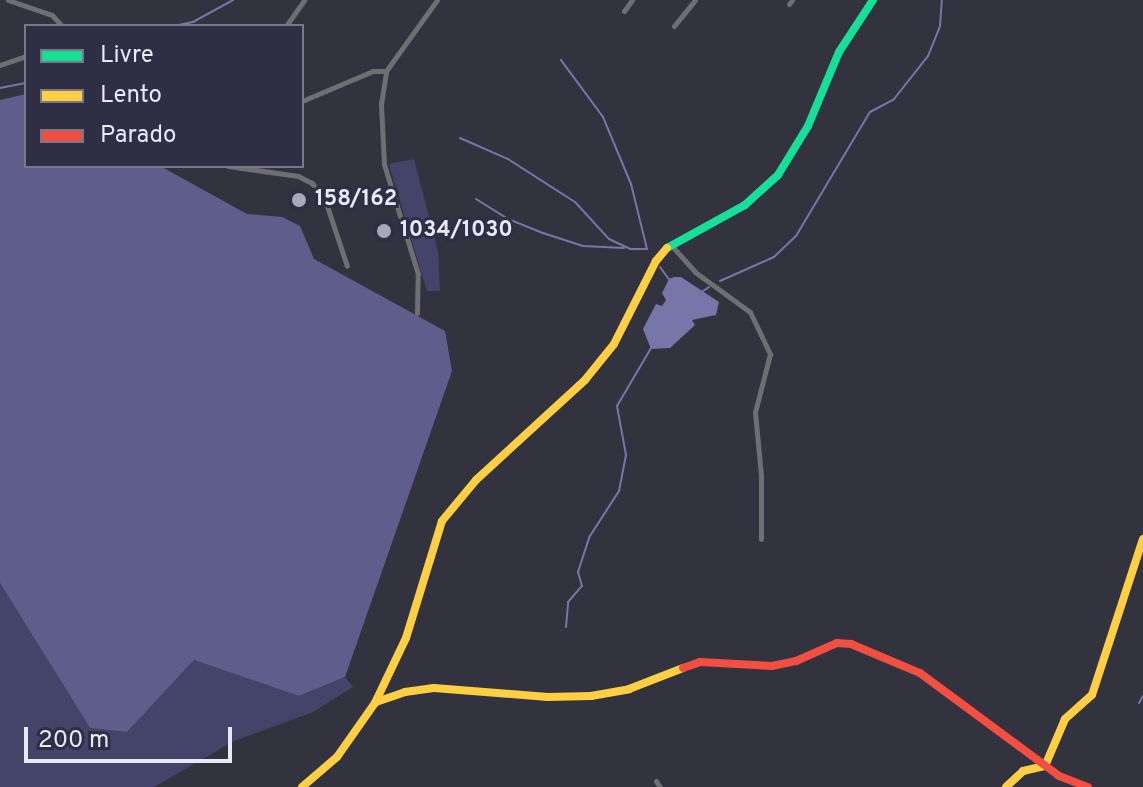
<!DOCTYPE html>
<style>
body{margin:0}
#map{position:relative;width:1143px;height:787px;overflow:hidden;background:#33333f;font-family:Overpass,sans-serif}
div>[style]{position:absolute}
[style*='--x']{left:calc(var(--x)*1px);top:calc(var(--y)*1px);width:calc(var(--w)*1px);rotate:calc(var(--a)*1deg)}
.green>*{inset:0;background:#444369}
.forest>*{inset:0;background:#5f5d8c}
.water>*{inset:0;background:#7875a9}
.stream>*{height:2px;margin:-1px;padding:0 1px;transform-origin:1px;border-radius:1px;background:#7875a9}
.street>*{height:5px;margin:-2.5px;padding:0 2.5px;transform-origin:2.5px;border-radius:2.5px;background:#6e6e73}
.fast>*{height:8px;margin:-4px;padding:0 4px;transform-origin:4px;border-radius:4px;background:#16e098}
.slow>*{height:8px;margin:-4px;padding:0 4px;transform-origin:4px;border-radius:4px;background:#ffcf43}
.jam>*{height:8px;margin:-4px;padding:0 4px;transform-origin:4px;border-radius:4px;background:#f24e42}
.dots>*{width:22px;height:22px;translate:-50% -50%;box-sizing:border-box;border:4px solid #2f2e44;border-radius:50%}
span{translate:-50% -50%;white-space:nowrap;text-align:center;line-height:1.15;-webkit-text-stroke:6px #2f2e44;paint-order:stroke}
.poi-label{font-size:22px;color:#e8e8f6;font-weight:700}
.left{translate:0 -50%;text-align:left}
.legend{position:absolute;left:24px;top:24px;width:280px;height:144px;box-sizing:border-box;background:#2f2e44;border:2px solid #79788b;margin:0;padding:10px 14px;list-style:none;font-size:24px;color:#e8e8f6}
.legend li{display:flex;align-items:center;gap:16px;height:40px}
.legend b{width:40px;border:2px solid #79788b}
.scale{position:absolute;left:24px;top:727px;width:208px;height:36px;box-sizing:border-box;border:4px solid #e8e8f6;border-top:0;padding-left:10px;font-size:24px;line-height:28px;white-space:nowrap;color:#e8e8f6;-webkit-text-stroke:6px #2f2e44;paint-order:stroke}
</style>
<div id="map">
<div class="green">
<div style="clip-path:polygon(414px 159px,438px 251px,440px 291px,427px 291px,389px 164px)"></div>
<div style="clip-path:polygon(0 583px,90px 728px,127px 732px,194px 660px,299px 696px,345px 677px,353px 687px,313px 712px,234px 741px,154px 787px,0 787px)"></div>
</div>
<div class="forest">
<div style="clip-path:polygon(26px 94px,26px 166px,160px 166px,247px 214px,282px 217px,300px 226px,314px 259px,445px 331px,452px 371px,345px 677px,299px 696px,194px 660px,127px 732px,90px 728px,0 583px,0 100px)"></div>
</div>
<div class="water">
<div style="clip-path:polygon(674px 277px,681px 277px,719px 302px,716px 315px,692px 320px,695px 325px,670px 348px,651px 349px,643px 329px,656px 304px,662px 306px,666px 300px,662px 293px,669px 279px)"></div>
</div>
<div class="stream">
<div style="--x:174;--y:26;--w:19;--a:-12"></div>
<div style="--x:193;--y:22;--w:46;--a:-28.8"></div>
<div style="--x:0;--y:88;--w:26;--a:-11"></div>
<div style="--x:460;--y:138;--w:52;--a:23.6"></div>
<div style="--x:508;--y:159;--w:80;--a:32.7"></div>
<div style="--x:575;--y:202;--w:50;--a:47.4"></div>
<div style="--x:609;--y:239;--w:23;--a:25"></div>
<div style="--x:630;--y:249;--w:17;--a:0"></div>
<div style="--x:647;--y:249;--w:67;--a:-103.8"></div>
<div style="--x:631;--y:184;--w:73;--a:-112.7"></div>
<div style="--x:603;--y:117;--w:71;--a:-126.4"></div>
<div style="--x:476;--y:199;--w:38;--a:32"></div>
<div style="--x:508;--y:219;--w:38;--a:22"></div>
<div style="--x:543;--y:233;--w:42;--a:18"></div>
<div style="--x:583;--y:246;--w:41;--a:2.8"></div>
<div style="--x:660;--y:267;--w:17;--a:54"></div>
<div style="--x:720;--y:281;--w:59;--a:-24"></div>
<div style="--x:774;--y:257;--w:30;--a:-44"></div>
<div style="--x:796;--y:236;--w:144;--a:-59.2"></div>
<div style="--x:870;--y:112;--w:27;--a:-28"></div>
<div style="--x:894;--y:99;--w:55;--a:-51.7"></div>
<div style="--x:928;--y:56;--w:32;--a:-68"></div>
<div style="--x:940;--y:26;--w:26;--a:-86"></div>
<div style="--x:703;--y:291;--w:7;--a:-34"></div>
<div style="--x:566;--y:627;--w:25;--a:-85"></div>
<div style="--x:568;--y:602;--w:21;--a:-49"></div>
<div style="--x:582;--y:586;--w:15;--a:-106"></div>
<div style="--x:578;--y:572;--w:38;--a:-72"></div>
<div style="--x:590;--y:536;--w:54;--a:-57.2"></div>
<div style="--x:619;--y:491;--w:37;--a:-79"></div>
<div style="--x:626;--y:455;--w:50;--a:-100.4"></div>
<div style="--x:617;--y:406;--w:67;--a:-59.6"></div>
<div style="--x:1139;--y:703;--w:8;--a:-60"></div>
</div>
<div class="street">
<div style="--x:8;--y:0;--w:46;--a:18.8"></div>
<div style="--x:52;--y:15;--w:15;--a:48"></div>
<div style="--x:789;--y:4;--w:5;--a:-53"></div>
<div style="--x:624;--y:11;--w:14;--a:-54"></div>
<div style="--x:286;--y:26;--w:32;--a:-55"></div>
<div style="--x:674;--y:26;--w:33;--a:-51"></div>
<div style="--x:0;--y:65;--w:28;--a:-19"></div>
<div style="--x:302;--y:101;--w:77;--a:-22.9"></div>
<div style="--x:373;--y:71;--w:13;--a:0"></div>
<div style="--x:228;--y:166;--w:71;--a:8.1"></div>
<div style="--x:298;--y:176;--w:16;--a:27"></div>
<div style="--x:312;--y:183;--w:24;--a:55"></div>
<div style="--x:326;--y:203;--w:66;--a:71.6"></div>
<div style="--x:671;--y:245;--w:36;--a:48"></div>
<div style="--x:695;--y:272;--w:68;--a:36"></div>
<div style="--x:750;--y:312;--w:47;--a:64.5"></div>
<div style="--x:770;--y:354;--w:60;--a:104.5"></div>
<div style="--x:755;--y:412;--w:64;--a:84.6"></div>
<div style="--x:761;--y:476;--w:63;--a:90"></div>
<div style="--x:417;--y:313;--w:39;--a:-89"></div>
<div style="--x:418;--y:274;--w:115;--a:-107.2"></div>
<div style="--x:384;--y:164;--w:60;--a:-92.9"></div>
<div style="--x:381;--y:104;--w:33;--a:-81"></div>
<div style="--x:386;--y:71;--w:87;--a:-54.3"></div>
<div style="--x:656;--y:781;--w:7;--a:56"></div>
</div>
<div class="fast">
<div style="--x:667;--y:248;--w:89;--a:-28.9"></div>
<div style="--x:745;--y:205;--w:45;--a:-42.3"></div>
<div style="--x:778;--y:175;--w:57;--a:-58.5"></div>
<div style="--x:808;--y:126;--w:80;--a:-67.3"></div>
<div style="--x:839;--y:52;--w:62;--a:-56.8"></div>
</div>
<div class="slow">
<div style="--x:376;--y:702;--w:31;--a:-19"></div>
<div style="--x:405;--y:692;--w:29;--a:-8"></div>
<div style="--x:434;--y:688;--w:114;--a:4.5"></div>
<div style="--x:548;--y:697;--w:43;--a:-1.3"></div>
<div style="--x:591;--y:696;--w:39;--a:-10"></div>
<div style="--x:629;--y:689;--w:58;--a:-21.3"></div>
<div style="--x:302;--y:787;--w:46;--a:-40.6"></div>
<div style="--x:337;--y:757;--w:66;--a:-54.9"></div>
<div style="--x:375;--y:703;--w:72;--a:-64.5"></div>
<div style="--x:406;--y:638;--w:122;--a:-72.9"></div>
<div style="--x:442;--y:521;--w:53;--a:-50.3"></div>
<div style="--x:476;--y:480;--w:148;--a:-42.5"></div>
<div style="--x:585;--y:380;--w:46;--a:-51.1"></div>
<div style="--x:614;--y:344;--w:93;--a:-63.2"></div>
<div style="--x:656;--y:261;--w:17;--a:-50"></div>
<div style="--x:1006;--y:787;--w:23;--a:-43"></div>
<div style="--x:1023;--y:771;--w:23;--a:-13"></div>
<div style="--x:1045;--y:766;--w:51;--a:-66.9"></div>
<div style="--x:1065;--y:719;--w:36;--a:-42"></div>
<div style="--x:1092;--y:695;--w:164;--a:-71.9"></div>
</div>
<div class="jam">
<div style="--x:683;--y:668;--w:18;--a:-19"></div>
<div style="--x:700;--y:662;--w:72;--a:3.2"></div>
<div style="--x:772;--y:666;--w:25;--a:-12"></div>
<div style="--x:796;--y:661;--w:45;--a:-23.7"></div>
<div style="--x:837;--y:643;--w:14;--a:4"></div>
<div style="--x:851;--y:644;--w:75;--a:22.8"></div>
<div style="--x:920;--y:673;--w:173;--a:36.5"></div>
<div style="--x:1059;--y:776;--w:31;--a:21"></div>
</div>
<div class="dots">
<div style="left:299px;top:200px;background:#a9a9b6"></div>
<div style="left:384px;top:231px;background:#a9a9b6"></div>
</div>
<div class="poi-label">
<span class="left" style="left:315px;top:200px">158/162</span>
<span class="left" style="left:400px;top:231px">1034/1030</span>
</div>
<ul class="legend">
<li><b style="height:10px;background:#16e098"></b>Livre</li>
<li><b style="height:10px;background:#ffcf43"></b>Lento</li>
<li><b style="height:10px;background:#f24e42"></b>Parado</li>
</ul>
<div class="scale">200 m</div>
</div>
